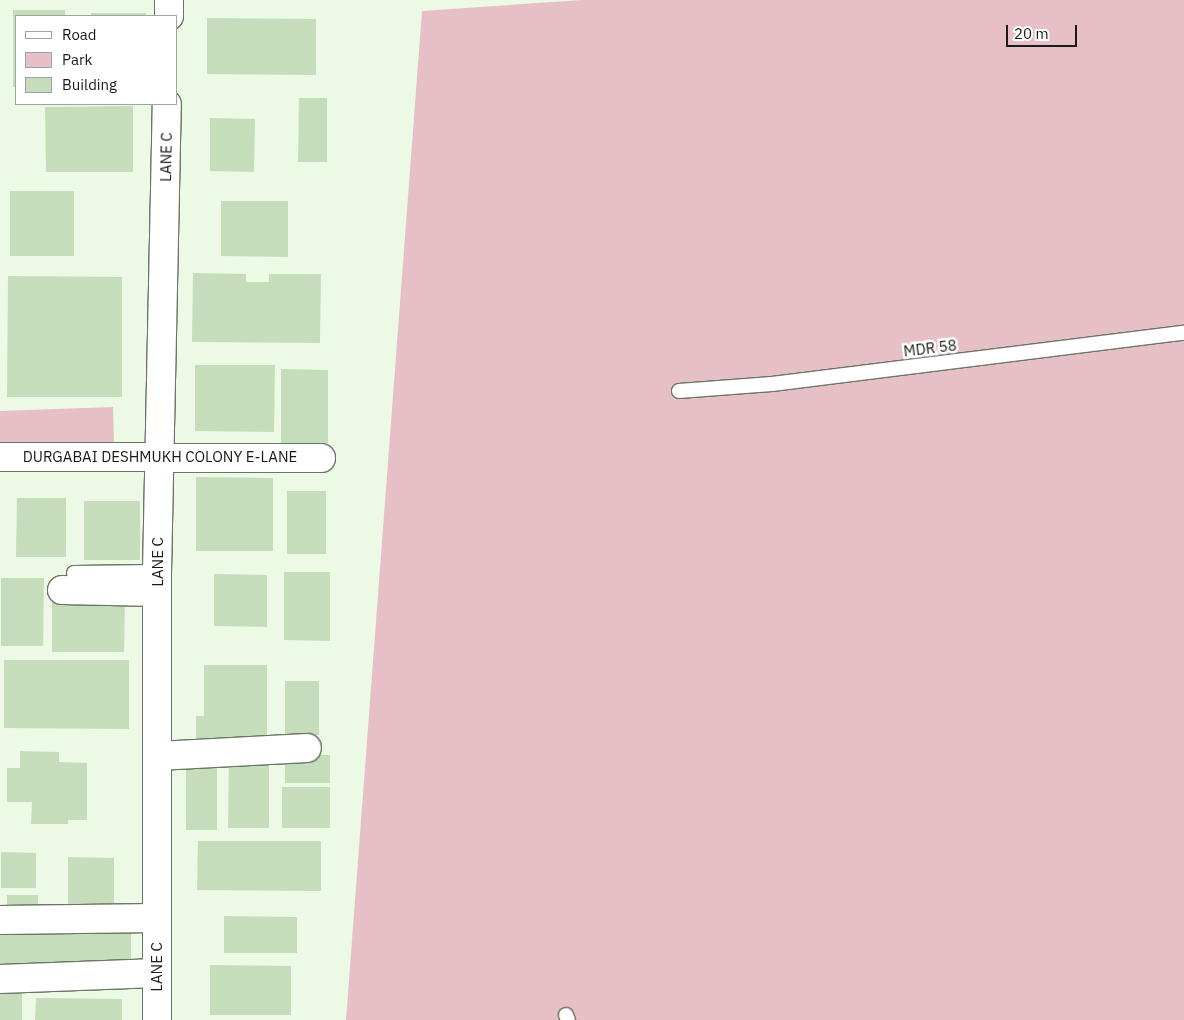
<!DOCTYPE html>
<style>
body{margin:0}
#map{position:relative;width:1184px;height:1020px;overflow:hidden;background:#ebf9e5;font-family:"IBM Plex Sans",sans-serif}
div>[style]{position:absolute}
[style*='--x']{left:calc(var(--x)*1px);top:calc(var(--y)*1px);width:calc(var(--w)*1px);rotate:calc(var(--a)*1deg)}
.green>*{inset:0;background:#e7bfc6}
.building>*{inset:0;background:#c6ddbb}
.roads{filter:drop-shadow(1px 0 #6a7664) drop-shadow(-1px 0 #6a7664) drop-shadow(0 1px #6a7664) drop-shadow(0 -1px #6a7664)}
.lane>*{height:14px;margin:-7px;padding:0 7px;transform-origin:7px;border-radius:7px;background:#fff}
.street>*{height:28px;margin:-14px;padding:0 14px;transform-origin:14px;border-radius:14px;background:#fff}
span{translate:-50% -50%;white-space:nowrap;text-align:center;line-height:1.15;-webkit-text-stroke:5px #fff;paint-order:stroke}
.street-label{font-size:15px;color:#171c15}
.legend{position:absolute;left:15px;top:15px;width:162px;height:90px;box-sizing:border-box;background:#fff;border:1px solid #a2a4a1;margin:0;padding:6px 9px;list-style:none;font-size:15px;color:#171c15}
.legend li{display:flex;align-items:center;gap:10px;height:25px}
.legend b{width:25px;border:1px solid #a2a4a1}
.scale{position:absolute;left:1006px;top:25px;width:71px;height:22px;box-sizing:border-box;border:2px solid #171c15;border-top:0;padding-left:6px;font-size:15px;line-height:18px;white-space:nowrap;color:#171c15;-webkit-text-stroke:4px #fff;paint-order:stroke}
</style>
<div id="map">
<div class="green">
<div style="clip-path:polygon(582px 0,1184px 0,1184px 1020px,346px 1020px,422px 11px)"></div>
<div style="clip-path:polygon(113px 407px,114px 443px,0 445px,0 411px)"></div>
</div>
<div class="building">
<div style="clip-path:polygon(13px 10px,65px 10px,65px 16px,16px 16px,16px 87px,13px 87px)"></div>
<div style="clip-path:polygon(91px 13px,146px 13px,146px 16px,91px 16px)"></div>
<div style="clip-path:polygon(207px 18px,316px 19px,316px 75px,207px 74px)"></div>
<div style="clip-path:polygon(299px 98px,327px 98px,327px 162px,298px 162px)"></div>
<div style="clip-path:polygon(133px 106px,133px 172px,46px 172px,45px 107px)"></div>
<div style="clip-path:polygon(210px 118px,255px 119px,254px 172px,210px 171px)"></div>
<div style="clip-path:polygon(10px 191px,74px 191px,74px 256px,10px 256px)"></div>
<div style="clip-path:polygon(221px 201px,288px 201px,288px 257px,221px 256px)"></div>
<div style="clip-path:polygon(193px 273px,246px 274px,246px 282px,269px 282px,269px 274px,321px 274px,320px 343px,192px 342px)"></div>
<div style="clip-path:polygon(8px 276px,122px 277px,122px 397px,7px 397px)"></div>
<div style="clip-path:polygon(195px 365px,275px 365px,274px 432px,195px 431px)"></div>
<div style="clip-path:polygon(281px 369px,328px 370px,328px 443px,281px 443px)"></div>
<div style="clip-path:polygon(196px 477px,273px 478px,273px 551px,196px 551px)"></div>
<div style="clip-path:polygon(287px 491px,326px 491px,326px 554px,287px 554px)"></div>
<div style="clip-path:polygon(17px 498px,66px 498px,66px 557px,16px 557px)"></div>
<div style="clip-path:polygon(84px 501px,140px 501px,140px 560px,84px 560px)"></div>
<div style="clip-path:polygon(284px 572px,330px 572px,330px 641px,284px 640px)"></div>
<div style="clip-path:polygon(214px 574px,267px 575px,267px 627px,214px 626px)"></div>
<div style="clip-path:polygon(1px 578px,44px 578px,43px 646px,1px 646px)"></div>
<div style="clip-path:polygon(52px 600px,125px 601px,124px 652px,52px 652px)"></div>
<div style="clip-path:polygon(4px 660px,129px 660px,129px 729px,4px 728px)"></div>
<div style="clip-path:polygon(204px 665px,267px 665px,267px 738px,196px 738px,196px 716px,204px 716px)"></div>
<div style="clip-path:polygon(285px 681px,319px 681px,319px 735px,285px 735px)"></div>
<div style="clip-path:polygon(20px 751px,59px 752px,59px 762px,87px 763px,87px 820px,68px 820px,68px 824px,31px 824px,32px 802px,7px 802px,7px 768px,20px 768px)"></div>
<div style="clip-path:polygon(285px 755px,330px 755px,330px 783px,285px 783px)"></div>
<div style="clip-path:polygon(186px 761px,217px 761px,217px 830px,186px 830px)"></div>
<div style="clip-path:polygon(229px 761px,269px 761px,269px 828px,228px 828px)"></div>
<div style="clip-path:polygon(282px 787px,330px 787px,330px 828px,282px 828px)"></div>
<div style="clip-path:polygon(198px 841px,321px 841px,321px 891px,197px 890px)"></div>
<div style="clip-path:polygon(1px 852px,36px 853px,36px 888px,1px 888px)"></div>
<div style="clip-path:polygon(68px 857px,114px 858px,114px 908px,68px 908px)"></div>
<div style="clip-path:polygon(7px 895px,38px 895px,38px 909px,7px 909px)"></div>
<div style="clip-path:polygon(224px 916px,297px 917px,297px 953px,224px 953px)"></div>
<div style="clip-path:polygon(0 924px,131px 925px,131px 972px,0 971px)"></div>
<div style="clip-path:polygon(210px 965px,291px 966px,291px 1015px,210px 1015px)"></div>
<div style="clip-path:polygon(0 993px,22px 993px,22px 1020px,0 1020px)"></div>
<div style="clip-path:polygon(36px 998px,122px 999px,122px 1020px,35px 1020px)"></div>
</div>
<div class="roads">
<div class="lane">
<div style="--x:679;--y:391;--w:93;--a:-4.3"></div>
<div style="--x:772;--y:384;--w:415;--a:-7.1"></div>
<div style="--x:74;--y:573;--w:83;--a:-0.7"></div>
<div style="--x:566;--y:1015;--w:5;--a:68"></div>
</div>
<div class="street">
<div style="--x:169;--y:16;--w:16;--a:-90"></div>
<div style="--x:0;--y:457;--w:321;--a:0.2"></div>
<div style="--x:62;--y:590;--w:95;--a:1.2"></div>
<div style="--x:158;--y:756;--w:149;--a:-3.1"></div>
<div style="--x:0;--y:920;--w:157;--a:-0.7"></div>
<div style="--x:0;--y:979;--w:157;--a:-2.2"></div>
<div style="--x:157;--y:1020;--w:448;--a:-90"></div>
<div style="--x:157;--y:572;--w:468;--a:-88.8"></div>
</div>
</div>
<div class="street-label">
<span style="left:166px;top:157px;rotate:-89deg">LANE C</span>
<span style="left:930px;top:348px;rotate:-7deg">MDR 58</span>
<span style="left:160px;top:457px">DURGABAI DESHMUKH COLONY E-LANE</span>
<span style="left:158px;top:562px;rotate:-90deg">LANE C</span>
<span style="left:157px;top:967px;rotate:-90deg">LANE C</span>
</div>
<ul class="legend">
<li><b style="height:6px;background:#fff"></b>Road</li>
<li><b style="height:14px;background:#e7bfc6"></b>Park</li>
<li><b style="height:14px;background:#c6ddbb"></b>Building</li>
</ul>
<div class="scale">20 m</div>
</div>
